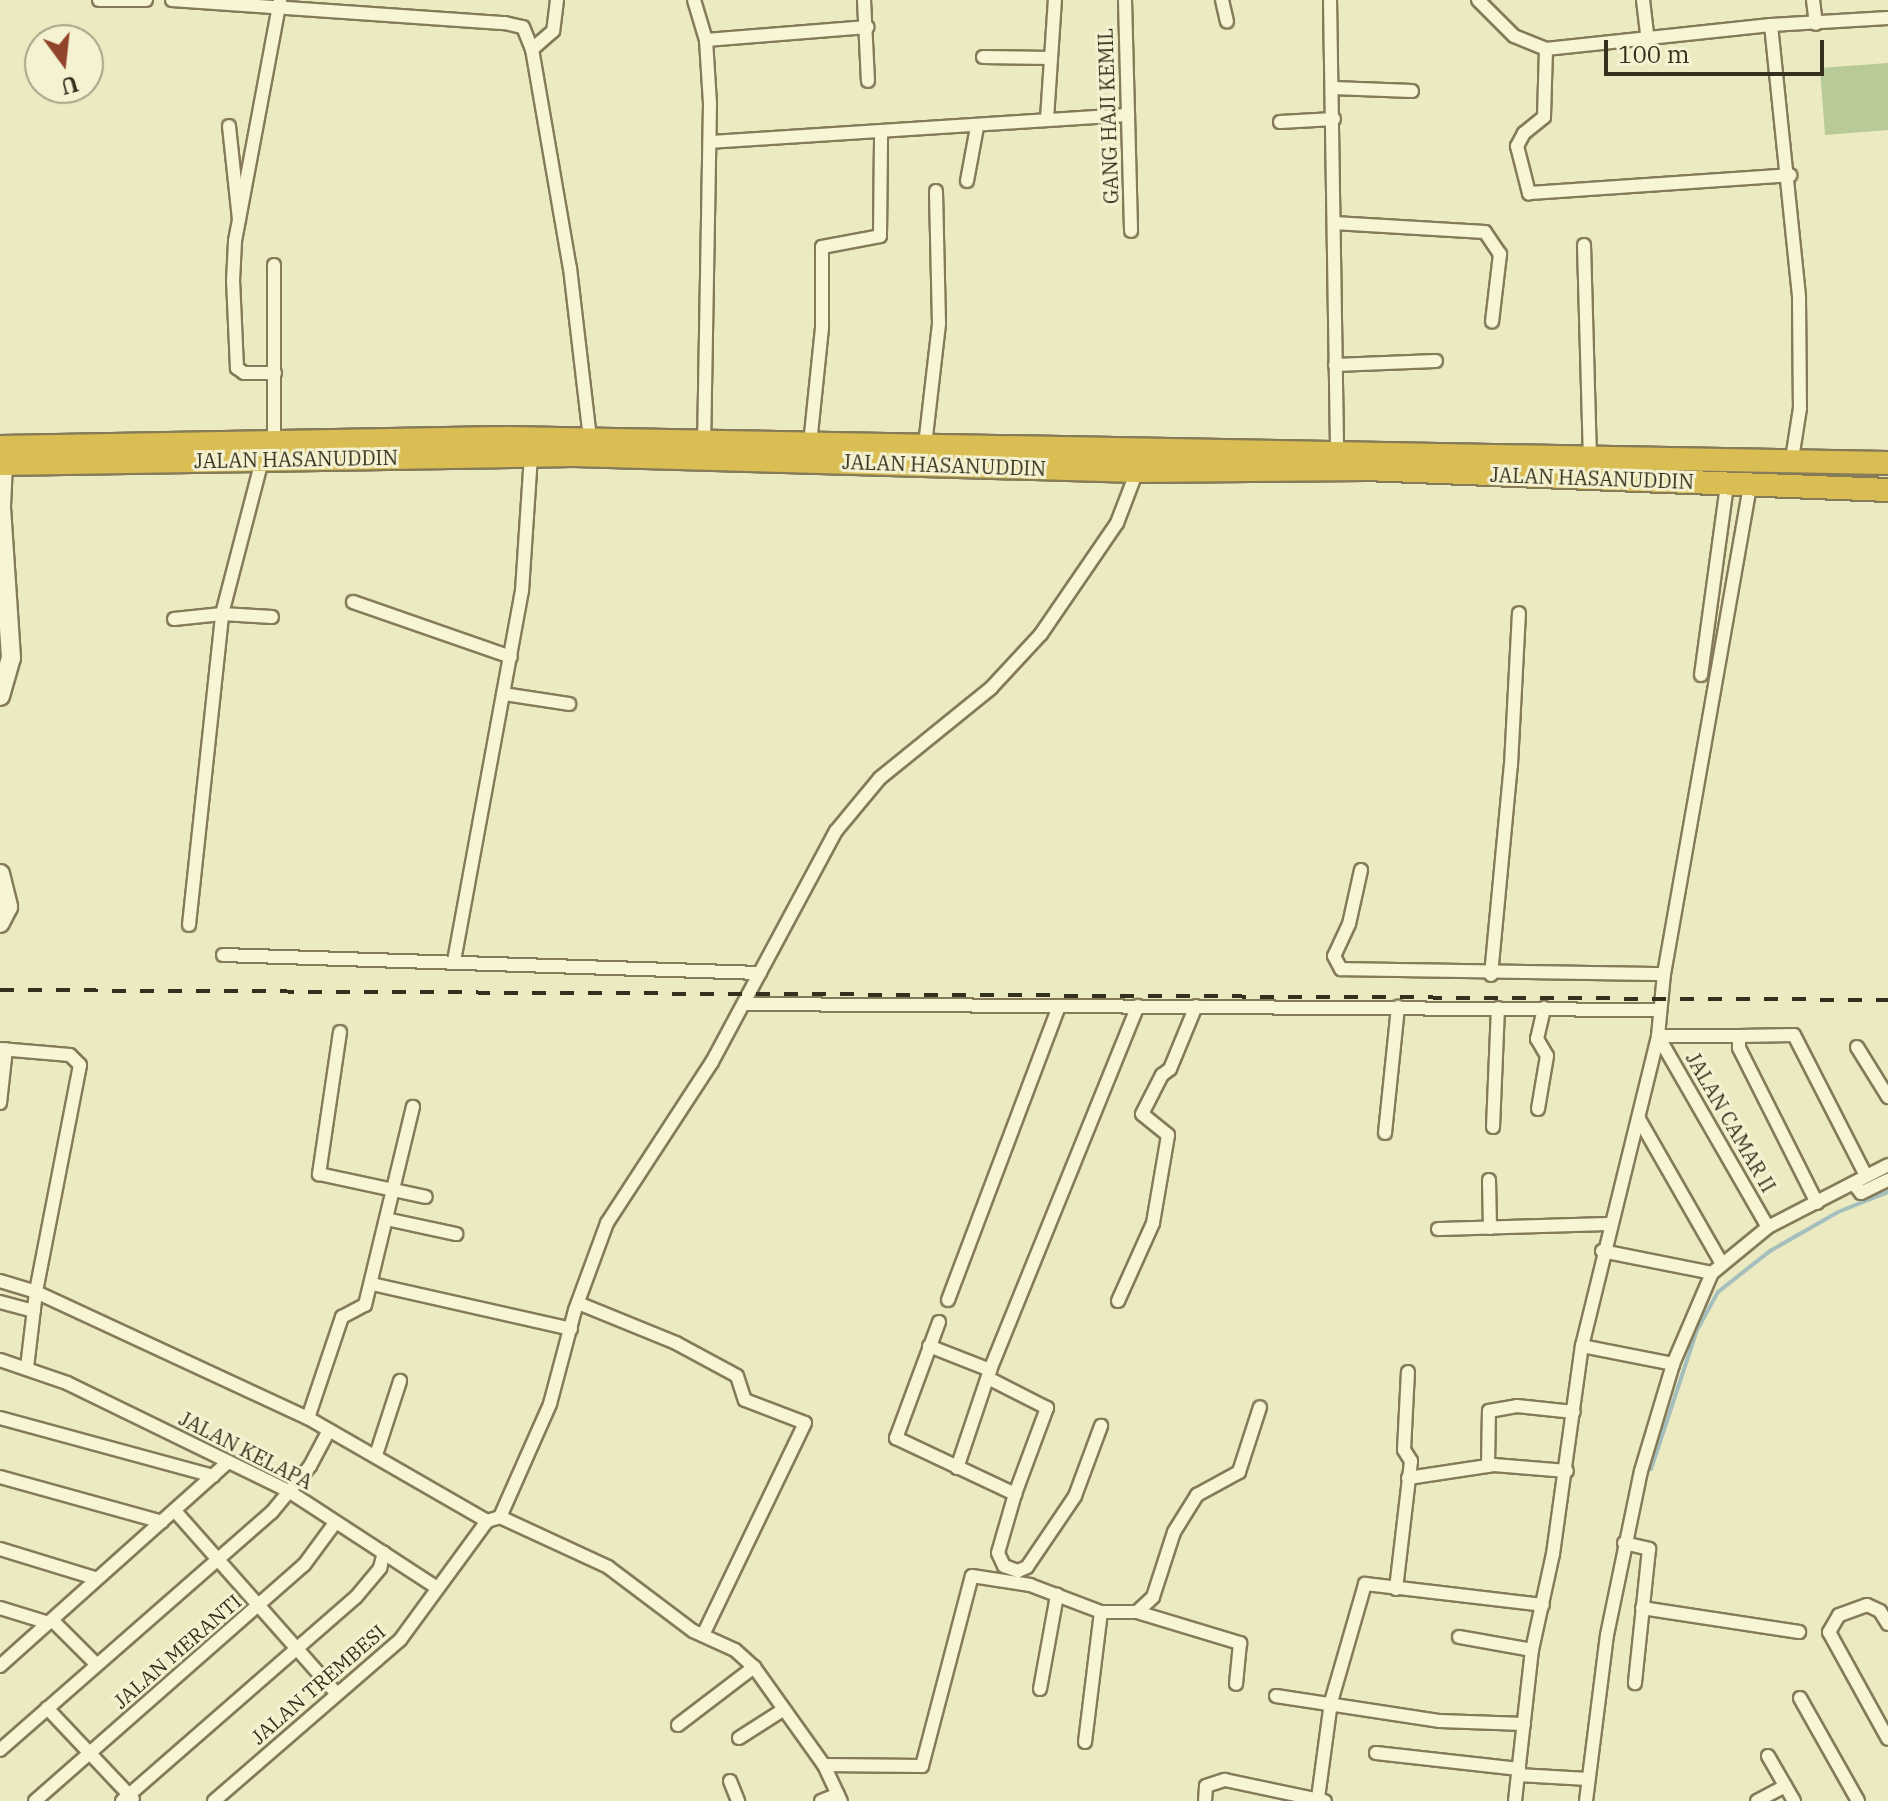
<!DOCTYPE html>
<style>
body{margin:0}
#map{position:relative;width:1888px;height:1801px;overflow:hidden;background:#eceac1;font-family:"IBM Plex Serif",serif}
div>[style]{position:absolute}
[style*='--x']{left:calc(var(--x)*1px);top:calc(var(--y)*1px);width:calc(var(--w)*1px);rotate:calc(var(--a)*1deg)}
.green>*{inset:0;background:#b8ca96}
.stream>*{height:4px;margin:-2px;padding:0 2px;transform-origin:2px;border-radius:2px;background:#a4bfbd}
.roads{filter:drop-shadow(2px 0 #857b59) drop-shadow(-2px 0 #857b59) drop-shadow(0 2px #857b59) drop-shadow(0 -2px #857b59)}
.street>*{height:12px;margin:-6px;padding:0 6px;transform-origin:6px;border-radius:6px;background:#f8f5d4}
.secondary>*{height:18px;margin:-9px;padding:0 9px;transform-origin:9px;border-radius:9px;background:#f8f5d4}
.highway>*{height:22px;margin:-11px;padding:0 11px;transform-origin:11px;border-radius:11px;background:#dabe54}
.rail>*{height:4px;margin-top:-2px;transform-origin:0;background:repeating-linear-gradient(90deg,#352f1d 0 14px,transparent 0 28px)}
span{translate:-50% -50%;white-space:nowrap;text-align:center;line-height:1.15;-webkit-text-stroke:6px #f4f2d1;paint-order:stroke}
.street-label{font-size:20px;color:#352f1d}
.north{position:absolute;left:24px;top:24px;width:80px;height:80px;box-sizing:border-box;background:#f4f2d1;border:2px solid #a8a489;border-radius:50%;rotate:165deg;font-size:22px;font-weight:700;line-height:32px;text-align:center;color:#352f1d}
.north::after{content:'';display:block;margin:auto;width:28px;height:36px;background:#92432b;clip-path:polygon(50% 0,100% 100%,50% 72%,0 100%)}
.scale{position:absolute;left:1604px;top:40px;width:220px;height:36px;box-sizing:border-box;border:4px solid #352f1d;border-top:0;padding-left:10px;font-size:24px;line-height:28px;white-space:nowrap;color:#352f1d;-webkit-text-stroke:6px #f4f2d1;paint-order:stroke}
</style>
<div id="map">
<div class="green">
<div style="clip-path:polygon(1888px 63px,1888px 130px,1825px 135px,1820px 68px)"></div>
</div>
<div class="stream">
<div style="--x:1651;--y:1469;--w:146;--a:-71.7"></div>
<div style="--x:1697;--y:1330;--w:43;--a:-61.1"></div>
<div style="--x:1718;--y:1292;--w:66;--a:-38.3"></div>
<div style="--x:1770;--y:1251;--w:78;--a:-29.8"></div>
<div style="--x:1838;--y:1212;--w:54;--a:-21.8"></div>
</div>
<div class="roads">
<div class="street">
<div style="--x:99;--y:0;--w:47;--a:0"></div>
<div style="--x:172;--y:0;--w:334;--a:4"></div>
<div style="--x:505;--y:23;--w:18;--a:13"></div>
<div style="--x:523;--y:27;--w:24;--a:68"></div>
<div style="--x:557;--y:0;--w:31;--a:97"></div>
<div style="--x:553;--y:31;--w:28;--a:139"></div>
<div style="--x:532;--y:49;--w:222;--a:80.2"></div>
<div style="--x:570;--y:268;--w:172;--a:83.3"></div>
<div style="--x:694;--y:0;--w:42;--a:73.3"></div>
<div style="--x:706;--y:40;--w:64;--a:86.4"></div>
<div style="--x:710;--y:104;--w:336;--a:91"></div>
<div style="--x:864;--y:0;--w:81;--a:87.2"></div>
<div style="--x:1125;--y:0;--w:231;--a:88.5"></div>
<div style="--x:1222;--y:0;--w:22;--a:77"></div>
<div style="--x:1330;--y:0;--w:451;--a:89.1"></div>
<div style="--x:1478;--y:0;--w:51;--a:45"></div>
<div style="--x:1514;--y:36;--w:35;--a:22"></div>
<div style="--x:1546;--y:49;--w:226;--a:-6.1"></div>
<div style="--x:1771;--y:25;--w:117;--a:-3.4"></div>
<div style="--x:1643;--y:0;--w:42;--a:83.2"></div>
<div style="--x:1813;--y:0;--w:24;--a:83"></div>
<div style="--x:1771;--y:25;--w:274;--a:84.1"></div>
<div style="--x:1799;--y:298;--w:110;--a:89.5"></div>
<div style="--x:1800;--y:408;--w:52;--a:98.9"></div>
<div style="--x:706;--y:40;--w:162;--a:-4.6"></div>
<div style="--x:1546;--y:49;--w:68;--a:91.7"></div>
<div style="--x:1544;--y:117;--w:26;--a:141"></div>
<div style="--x:1524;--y:133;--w:15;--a:118"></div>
<div style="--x:1517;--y:146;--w:49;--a:75.7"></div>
<div style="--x:1529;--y:193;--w:262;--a:-3.9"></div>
<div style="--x:983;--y:57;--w:68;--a:0.8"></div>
<div style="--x:1333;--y:88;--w:79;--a:2.2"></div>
<div style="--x:1047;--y:119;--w:119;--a:-86.2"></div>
<div style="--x:1280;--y:122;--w:54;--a:-3.2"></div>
<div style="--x:229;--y:126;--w:94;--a:83.9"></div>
<div style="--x:710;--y:142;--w:419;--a:-3.7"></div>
<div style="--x:967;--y:181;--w:55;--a:-79.5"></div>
<div style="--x:1334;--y:223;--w:151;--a:3.4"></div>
<div style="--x:1485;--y:232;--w:27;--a:56"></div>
<div style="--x:1500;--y:254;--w:68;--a:96.7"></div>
<div style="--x:1584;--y:245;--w:212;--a:88.4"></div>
<div style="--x:1335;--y:365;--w:101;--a:-2.3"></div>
<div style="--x:275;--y:373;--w:31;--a:180"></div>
<div style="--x:244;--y:373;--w:9;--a:-144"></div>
<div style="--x:237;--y:368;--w:87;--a:-92.6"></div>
<div style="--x:233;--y:281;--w:40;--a:-87.1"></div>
<div style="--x:235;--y:241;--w:245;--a:-79.4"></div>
<div style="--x:274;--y:441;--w:176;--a:-90"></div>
<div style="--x:810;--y:444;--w:118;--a:-84.1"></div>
<div style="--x:822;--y:327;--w:80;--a:-90"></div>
<div style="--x:822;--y:247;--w:59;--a:-10.7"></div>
<div style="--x:880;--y:236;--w:102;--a:-89.4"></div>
<div style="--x:925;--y:445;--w:122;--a:-83.4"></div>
<div style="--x:939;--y:324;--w:133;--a:-91.3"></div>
<div style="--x:353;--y:602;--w:167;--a:19.2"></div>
<div style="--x:174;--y:619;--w:48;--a:-5.9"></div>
<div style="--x:222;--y:614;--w:50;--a:3.4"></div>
<div style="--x:1701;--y:675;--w:193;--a:-82.2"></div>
<div style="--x:504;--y:694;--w:66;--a:8.7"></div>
<div style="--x:1361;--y:870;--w:55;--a:102.5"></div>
<div style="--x:1349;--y:924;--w:35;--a:115"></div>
<div style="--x:1334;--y:956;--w:15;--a:62"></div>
<div style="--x:1341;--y:969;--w:323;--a:0.9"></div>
<div style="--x:189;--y:925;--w:313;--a:-83.9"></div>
<div style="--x:222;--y:614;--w:159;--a:-75.4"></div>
<div style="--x:223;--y:955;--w:537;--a:1.92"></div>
<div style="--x:454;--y:961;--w:376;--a:-79.6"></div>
<div style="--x:522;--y:591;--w:135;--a:-86.2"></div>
<div style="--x:1491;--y:975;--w:211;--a:-84.6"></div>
<div style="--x:1511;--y:765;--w:152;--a:-87"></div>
<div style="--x:745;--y:1004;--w:915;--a:0.38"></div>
<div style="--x:340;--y:1032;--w:144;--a:98.4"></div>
<div style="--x:319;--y:1174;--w:109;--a:12.1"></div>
<div style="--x:1658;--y:1036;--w:220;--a:60.1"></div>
<div style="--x:1658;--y:1036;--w:81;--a:0"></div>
<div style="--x:1857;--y:1047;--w:59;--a:58.2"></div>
<div style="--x:0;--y:1049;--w:70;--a:4.9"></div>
<div style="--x:70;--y:1055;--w:14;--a:45"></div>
<div style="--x:80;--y:1065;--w:231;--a:101"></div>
<div style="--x:36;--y:1292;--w:76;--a:96.8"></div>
<div style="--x:0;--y:1103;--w:54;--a:-83.7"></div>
<div style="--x:1538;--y:1109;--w:54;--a:-80.4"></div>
<div style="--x:1547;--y:1056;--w:20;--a:-120"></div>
<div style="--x:1537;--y:1039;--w:32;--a:-77"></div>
<div style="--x:1639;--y:1119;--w:165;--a:60.2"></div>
<div style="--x:1493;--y:1127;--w:119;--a:-87.6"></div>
<div style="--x:1385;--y:1133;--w:127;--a:-84.1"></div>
<div style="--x:1489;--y:1180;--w:48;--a:88.8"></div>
<div style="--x:1854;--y:1184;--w:11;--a:52"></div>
<div style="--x:1861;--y:1193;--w:30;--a:-26"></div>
<div style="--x:1817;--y:1203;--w:174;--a:-116.7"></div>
<div style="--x:1739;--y:1048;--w:12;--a:-90"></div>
<div style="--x:1739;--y:1036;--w:55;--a:-1"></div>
<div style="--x:1794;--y:1035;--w:156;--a:62.9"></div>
<div style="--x:386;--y:1219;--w:72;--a:12.1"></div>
<div style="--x:1438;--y:1229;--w:172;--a:-1.7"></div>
<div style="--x:1602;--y:1251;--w:112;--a:11.3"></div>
<div style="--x:0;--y:1281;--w:38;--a:17"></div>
<div style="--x:36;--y:1292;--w:300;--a:24.9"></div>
<div style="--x:308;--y:1418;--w:207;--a:29.9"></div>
<div style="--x:372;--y:1284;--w:204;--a:12.7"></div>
<div style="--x:948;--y:1300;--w:314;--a:-69.3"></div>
<div style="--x:1118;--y:1301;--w:85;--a:-65.8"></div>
<div style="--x:1153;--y:1223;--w:89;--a:-80.3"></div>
<div style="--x:1168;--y:1135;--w:33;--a:-141"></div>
<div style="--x:1142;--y:1114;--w:44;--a:-62.9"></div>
<div style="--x:1162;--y:1075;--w:10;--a:-37"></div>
<div style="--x:1170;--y:1069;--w:68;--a:-67.6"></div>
<div style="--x:0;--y:1302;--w:35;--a:15"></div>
<div style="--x:578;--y:1303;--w:106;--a:22.2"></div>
<div style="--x:676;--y:1343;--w:69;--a:28.4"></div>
<div style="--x:737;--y:1376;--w:25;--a:72"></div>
<div style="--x:745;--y:1400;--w:64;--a:21"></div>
<div style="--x:805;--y:1423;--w:235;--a:115.7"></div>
<div style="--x:939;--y:1322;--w:124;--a:110.3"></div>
<div style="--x:896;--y:1438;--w:132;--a:25.2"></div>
<div style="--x:1015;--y:1494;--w:92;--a:-69.6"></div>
<div style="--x:1047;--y:1408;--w:66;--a:-153"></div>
<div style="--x:929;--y:1346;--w:66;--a:21.5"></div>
<div style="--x:1582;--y:1346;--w:93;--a:11.2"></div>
<div style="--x:0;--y:1360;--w:71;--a:18.9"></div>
<div style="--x:67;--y:1383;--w:248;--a:26"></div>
<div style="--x:290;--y:1492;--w:174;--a:33.1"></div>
<div style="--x:0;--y:1418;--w:221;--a:15.2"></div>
<div style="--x:308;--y:1418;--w:107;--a:-71.4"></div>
<div style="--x:342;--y:1317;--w:26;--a:-28"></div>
<div style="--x:365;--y:1305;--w:204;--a:-76.4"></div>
<div style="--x:376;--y:1455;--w:78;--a:-72"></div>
<div style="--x:1488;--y:1466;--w:55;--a:-89"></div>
<div style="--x:1489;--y:1411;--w:28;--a:-10"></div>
<div style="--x:1517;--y:1406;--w:57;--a:6"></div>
<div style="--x:957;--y:1468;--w:103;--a:-71.4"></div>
<div style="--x:990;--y:1370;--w:393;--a:-67.9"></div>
<div style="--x:0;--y:1477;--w:168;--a:15.5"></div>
<div style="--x:1408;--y:1478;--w:87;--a:-8.6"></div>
<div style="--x:1494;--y:1465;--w:73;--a:4.7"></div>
<div style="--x:1015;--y:1494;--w:61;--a:106.1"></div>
<div style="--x:998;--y:1553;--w:14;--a:65"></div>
<div style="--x:1004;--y:1566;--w:15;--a:20"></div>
<div style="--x:1018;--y:1571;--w:10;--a:-24"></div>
<div style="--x:1027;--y:1567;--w:86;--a:-55.9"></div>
<div style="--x:1075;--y:1496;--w:75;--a:-69.6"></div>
<div style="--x:175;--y:1511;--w:244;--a:48.5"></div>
<div style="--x:500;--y:1517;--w:124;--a:-66.1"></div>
<div style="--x:550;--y:1404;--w:97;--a:-75.1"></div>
<div style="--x:575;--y:1310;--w:93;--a:-69.8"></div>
<div style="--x:607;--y:1223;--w:192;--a:-56.9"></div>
<div style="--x:712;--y:1062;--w:262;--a:-61.8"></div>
<div style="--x:836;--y:831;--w:69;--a:-50.3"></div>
<div style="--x:880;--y:778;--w:143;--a:-39"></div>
<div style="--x:991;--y:688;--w:74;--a:-47.2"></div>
<div style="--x:1041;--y:634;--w:135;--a:-55.6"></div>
<div style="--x:1117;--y:523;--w:56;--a:-69"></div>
<div style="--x:1624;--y:1543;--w:26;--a:13"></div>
<div style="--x:1649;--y:1549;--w:135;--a:96"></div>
<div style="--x:0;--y:1549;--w:99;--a:17"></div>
<div style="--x:1396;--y:1589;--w:129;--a:-83.3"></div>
<div style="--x:1411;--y:1461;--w:13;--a:-122"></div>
<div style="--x:1404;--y:1450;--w:78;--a:-87.1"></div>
<div style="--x:0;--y:1608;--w:51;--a:17"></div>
<div style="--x:1642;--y:1608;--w:159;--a:8.7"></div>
<div style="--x:1137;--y:1612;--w:108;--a:16.8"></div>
<div style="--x:1240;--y:1643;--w:41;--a:95.6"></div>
<div style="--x:52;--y:1620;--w:62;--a:45"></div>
<div style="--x:1888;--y:1624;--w:15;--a:-122"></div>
<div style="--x:1880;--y:1611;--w:14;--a:-155"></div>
<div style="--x:1867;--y:1605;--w:30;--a:160"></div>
<div style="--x:1839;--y:1615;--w:20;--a:120"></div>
<div style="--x:1829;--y:1632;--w:122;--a:61.1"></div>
<div style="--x:1459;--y:1637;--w:74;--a:10.1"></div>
<div style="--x:0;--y:1666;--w:303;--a:-41.8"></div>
<div style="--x:1040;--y:1689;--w:96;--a:-79.7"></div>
<div style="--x:1276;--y:1696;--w:166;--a:8.7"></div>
<div style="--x:1440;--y:1721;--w:84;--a:2"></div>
<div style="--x:1800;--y:1698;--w:118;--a:60.6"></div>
<div style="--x:47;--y:1708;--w:125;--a:46.6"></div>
<div style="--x:678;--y:1725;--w:96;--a:-37.3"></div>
<div style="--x:739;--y:1738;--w:52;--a:-32.5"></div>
<div style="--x:1085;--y:1742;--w:131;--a:-83"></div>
<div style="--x:0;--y:1750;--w:361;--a:-41.2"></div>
<div style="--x:272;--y:1512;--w:60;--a:-50.4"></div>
<div style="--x:310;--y:1466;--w:40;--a:-62"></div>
<div style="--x:1376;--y:1753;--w:144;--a:6.4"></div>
<div style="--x:1768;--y:1756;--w:52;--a:60"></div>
<div style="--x:824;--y:1765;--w:98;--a:0.6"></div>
<div style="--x:922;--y:1766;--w:196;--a:-75.3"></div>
<div style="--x:972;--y:1576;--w:59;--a:8.8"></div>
<div style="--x:1030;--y:1585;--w:76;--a:20.8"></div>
<div style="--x:1101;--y:1612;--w:36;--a:0"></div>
<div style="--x:1137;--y:1612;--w:22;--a:-43"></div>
<div style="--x:1153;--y:1597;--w:68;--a:-72.1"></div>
<div style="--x:1174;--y:1532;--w:44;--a:-58.1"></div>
<div style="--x:1197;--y:1495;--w:48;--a:-28.7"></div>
<div style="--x:1239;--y:1472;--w:68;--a:-72.1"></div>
<div style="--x:1518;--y:1775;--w:70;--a:3.3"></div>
<div style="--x:730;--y:1781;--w:22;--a:68"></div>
<div style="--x:1318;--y:1798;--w:97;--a:-82.3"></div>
<div style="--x:1331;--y:1702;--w:123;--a:-73.9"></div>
<div style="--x:1365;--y:1584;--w:179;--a:6.7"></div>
<div style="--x:35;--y:1801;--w:358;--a:-41.3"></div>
<div style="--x:304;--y:1565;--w:52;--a:-53.6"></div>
<div style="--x:122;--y:1801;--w:310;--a:-41.1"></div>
<div style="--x:356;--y:1597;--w:38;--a:-50"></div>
<div style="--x:380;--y:1568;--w:16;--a:-76"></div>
<div style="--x:214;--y:1801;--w:246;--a:-40.9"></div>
<div style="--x:400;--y:1640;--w:147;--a:-53.8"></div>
<div style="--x:487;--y:1521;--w:14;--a:-17"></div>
<div style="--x:500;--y:1517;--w:119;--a:24.8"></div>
<div style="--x:608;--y:1567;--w:106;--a:37"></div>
<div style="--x:693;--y:1631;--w:46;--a:24.3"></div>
<div style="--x:735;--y:1650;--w:25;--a:42"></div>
<div style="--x:754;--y:1667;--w:120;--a:54.5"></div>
<div style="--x:824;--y:1765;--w:40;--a:65"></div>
<div style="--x:821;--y:1801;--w:18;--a:-22"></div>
<div style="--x:1205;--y:1801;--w:15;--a:-86"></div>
<div style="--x:1206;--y:1786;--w:20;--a:-18"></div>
<div style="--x:1225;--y:1780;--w:102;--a:11.9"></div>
<div style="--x:1515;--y:1801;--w:152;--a:-83.6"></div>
<div style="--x:1532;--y:1650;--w:98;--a:-77.7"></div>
<div style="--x:1553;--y:1554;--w:210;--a:-82.1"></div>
<div style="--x:1582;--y:1346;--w:319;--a:-76.2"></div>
<div style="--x:1658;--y:1036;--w:62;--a:-84.5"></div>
<div style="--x:1664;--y:974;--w:497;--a:-80"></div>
<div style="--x:1586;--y:1801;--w:167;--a:-82.8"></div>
<div style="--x:1607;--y:1635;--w:167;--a:-78.3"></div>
<div style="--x:1641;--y:1471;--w:112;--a:-73.3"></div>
<div style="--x:1673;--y:1364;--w:99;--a:-66.8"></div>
<div style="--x:1712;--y:1273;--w:72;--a:-39.4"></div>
<div style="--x:1768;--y:1227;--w:135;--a:-27.3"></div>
<div style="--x:1757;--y:1801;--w:32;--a:-28"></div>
</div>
<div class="secondary">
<div style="--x:0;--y:696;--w:40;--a:-74"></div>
<div style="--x:11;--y:658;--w:152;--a:-93.8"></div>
<div style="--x:1;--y:506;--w:42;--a:-87.3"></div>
<div style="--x:3;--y:464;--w:12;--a:-59"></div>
<div style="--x:0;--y:874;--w:34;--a:76"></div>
<div style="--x:8;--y:907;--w:18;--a:117"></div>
</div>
<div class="highway">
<div style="--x:0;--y:447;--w:506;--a:-1.02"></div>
<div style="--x:506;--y:438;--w:1382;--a:1.04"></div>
<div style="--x:0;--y:464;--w:574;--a:-0.9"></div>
<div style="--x:574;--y:455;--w:563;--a:1.63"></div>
<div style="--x:1137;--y:471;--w:229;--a:-0.5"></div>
<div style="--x:1366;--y:469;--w:522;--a:2.3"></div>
</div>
</div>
<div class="rail">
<div style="--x:0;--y:990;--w:1888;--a:0.3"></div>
</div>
<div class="street-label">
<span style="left:1108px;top:116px;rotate:-92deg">GANG HAJI KEMIL</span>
<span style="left:296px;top:459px;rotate:-1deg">JALAN HASANUDDIN</span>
<span style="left:944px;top:465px;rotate:2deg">JALAN HASANUDDIN</span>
<span style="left:1592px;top:478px;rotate:2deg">JALAN HASANUDDIN</span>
<span style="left:1731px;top:1122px;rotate:60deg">JALAN CAMAR II</span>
<span style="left:246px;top:1450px;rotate:27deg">JALAN KELAPA</span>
<span style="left:177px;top:1651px;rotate:-41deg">JALAN MERANTI</span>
<span style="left:318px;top:1684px;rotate:-41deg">JALAN TREMBESI</span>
</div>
<div class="north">U</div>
<div class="scale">100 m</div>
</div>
